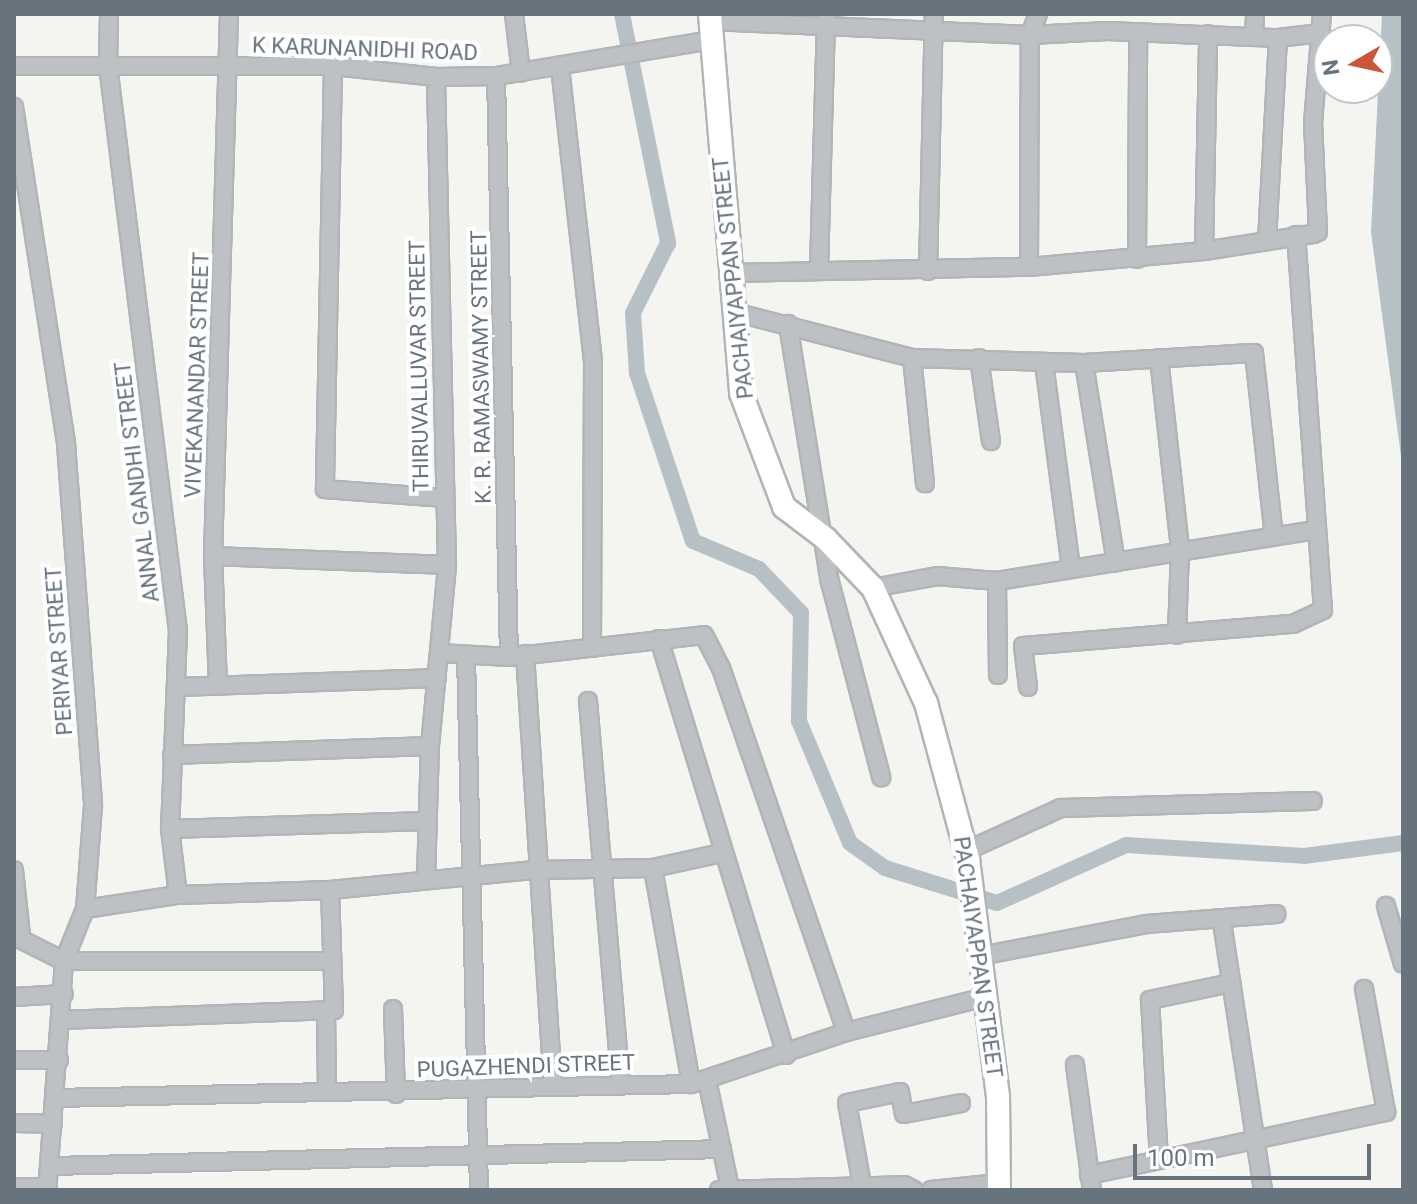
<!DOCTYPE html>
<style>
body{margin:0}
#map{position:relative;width:1417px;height:1204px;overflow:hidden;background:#f4f4f1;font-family:Roboto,sans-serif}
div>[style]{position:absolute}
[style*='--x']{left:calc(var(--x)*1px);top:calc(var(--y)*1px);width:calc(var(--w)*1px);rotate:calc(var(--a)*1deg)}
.water>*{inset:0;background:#b7c0c4}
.canal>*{height:16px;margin:-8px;padding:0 8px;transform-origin:8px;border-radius:8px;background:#b7c0c4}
.roads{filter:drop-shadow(2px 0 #b1b5b8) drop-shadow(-2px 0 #b1b5b8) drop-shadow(0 2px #b1b5b8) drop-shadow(0 -2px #b1b5b8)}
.minor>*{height:16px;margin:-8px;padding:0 8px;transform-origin:8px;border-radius:8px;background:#bec1c4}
.major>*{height:22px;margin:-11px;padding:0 11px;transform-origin:11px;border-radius:11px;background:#fff}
span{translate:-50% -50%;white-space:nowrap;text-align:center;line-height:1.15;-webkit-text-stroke:8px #fff;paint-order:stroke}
.street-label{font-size:22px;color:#67747e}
.frame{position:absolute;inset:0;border:16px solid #67747e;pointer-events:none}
.north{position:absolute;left:1313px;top:24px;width:80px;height:80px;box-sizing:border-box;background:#fff;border:2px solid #c2c7cb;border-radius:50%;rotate:261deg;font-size:22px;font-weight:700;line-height:32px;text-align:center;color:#67747e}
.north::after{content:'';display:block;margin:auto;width:28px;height:36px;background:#cb5739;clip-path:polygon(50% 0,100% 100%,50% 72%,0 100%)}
.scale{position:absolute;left:1133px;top:1144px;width:238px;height:36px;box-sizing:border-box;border:4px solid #67747e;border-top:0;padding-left:10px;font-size:24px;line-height:28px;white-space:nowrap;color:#67747e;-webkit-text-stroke:6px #fff;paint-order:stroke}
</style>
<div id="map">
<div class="water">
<div style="clip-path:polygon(1382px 14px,1403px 14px,1403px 471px,1371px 232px)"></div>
</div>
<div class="canal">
<div style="--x:622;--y:14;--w:234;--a:78.6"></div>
<div style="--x:668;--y:243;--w:78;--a:116.6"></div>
<div style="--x:633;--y:313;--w:60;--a:86.2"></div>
<div style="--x:637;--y:373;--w:177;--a:71.6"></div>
<div style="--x:693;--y:541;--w:72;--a:23"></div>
<div style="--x:759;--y:569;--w:61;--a:46.3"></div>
<div style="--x:801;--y:613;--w:108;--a:91.1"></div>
<div style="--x:799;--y:721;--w:132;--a:67.3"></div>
<div style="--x:850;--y:843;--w:43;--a:35.5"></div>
<div style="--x:885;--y:868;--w:117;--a:17.4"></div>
<div style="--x:997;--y:903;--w:141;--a:-24.2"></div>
<div style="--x:1126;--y:845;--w:178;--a:3.5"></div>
<div style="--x:1304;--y:856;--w:100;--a:-7.5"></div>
</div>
<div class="roads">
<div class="minor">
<div style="--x:109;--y:14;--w:51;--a:91.1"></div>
<div style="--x:108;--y:65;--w:570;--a:82.95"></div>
<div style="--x:178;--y:631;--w:198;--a:92.3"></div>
<div style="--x:170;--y:829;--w:66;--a:83.1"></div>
<div style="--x:514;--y:14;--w:59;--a:83.2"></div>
<div style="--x:710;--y:21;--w:320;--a:2.5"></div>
<div style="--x:1030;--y:35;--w:78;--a:-2.9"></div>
<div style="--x:1108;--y:31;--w:170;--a:2.4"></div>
<div style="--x:1278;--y:38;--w:43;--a:-6.6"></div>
<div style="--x:1254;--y:35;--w:21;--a:-87"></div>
<div style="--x:14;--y:66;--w:319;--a:0"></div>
<div style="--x:333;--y:66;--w:104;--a:6.1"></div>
<div style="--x:436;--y:77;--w:60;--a:-1"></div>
<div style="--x:496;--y:76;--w:219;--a:-9.5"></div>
<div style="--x:333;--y:66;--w:423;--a:91.1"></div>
<div style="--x:325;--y:489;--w:119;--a:4.3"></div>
<div style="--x:560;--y:67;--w:297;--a:83.6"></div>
<div style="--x:593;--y:362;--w:286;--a:90.2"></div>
<div style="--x:496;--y:76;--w:581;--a:88.72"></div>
<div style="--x:14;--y:107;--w:341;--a:81.2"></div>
<div style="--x:66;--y:444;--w:363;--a:85.7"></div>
<div style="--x:93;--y:806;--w:103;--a:94.4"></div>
<div style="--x:85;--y:909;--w:56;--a:112"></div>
<div style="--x:64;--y:961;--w:230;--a:94.2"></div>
<div style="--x:1267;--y:241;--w:203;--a:-86.9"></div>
<div style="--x:1204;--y:251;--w:217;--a:-88.9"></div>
<div style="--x:1137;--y:259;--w:226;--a:-89.7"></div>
<div style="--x:1029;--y:267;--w:232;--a:-89.8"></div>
<div style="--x:1030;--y:35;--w:22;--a:-69"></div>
<div style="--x:819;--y:270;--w:254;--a:-88.4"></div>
<div style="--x:928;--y:271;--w:257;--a:-88.7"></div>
<div style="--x:731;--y:273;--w:298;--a:-1.2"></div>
<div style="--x:1029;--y:267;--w:176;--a:-5.2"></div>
<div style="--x:1204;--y:251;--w:110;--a:-8.9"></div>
<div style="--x:1313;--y:234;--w:5;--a:-22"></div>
<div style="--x:1318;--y:232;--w:109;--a:-92.6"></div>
<div style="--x:1313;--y:123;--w:109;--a:-85.3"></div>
<div style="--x:734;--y:312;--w:184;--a:14.5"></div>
<div style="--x:912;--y:358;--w:172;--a:1.7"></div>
<div style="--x:1084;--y:363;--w:170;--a:-3.4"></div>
<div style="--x:1254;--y:353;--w:184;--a:83.8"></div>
<div style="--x:788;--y:324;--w:261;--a:80.8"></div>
<div style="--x:830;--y:582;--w:202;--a:75.3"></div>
<div style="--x:912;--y:358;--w:126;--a:84.1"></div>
<div style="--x:979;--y:358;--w:84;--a:81.8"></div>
<div style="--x:1159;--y:358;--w:192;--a:83.7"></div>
<div style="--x:1180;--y:549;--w:86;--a:92"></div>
<div style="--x:1044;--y:363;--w:206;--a:82.5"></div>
<div style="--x:1084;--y:363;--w:202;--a:80.9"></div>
<div style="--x:213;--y:556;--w:234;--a:2.2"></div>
<div style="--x:997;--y:581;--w:94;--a:89.4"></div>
<div style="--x:873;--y:588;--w:65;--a:-10.6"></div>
<div style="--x:937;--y:576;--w:60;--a:4.8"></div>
<div style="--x:997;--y:581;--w:324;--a:-9.1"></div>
<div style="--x:659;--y:639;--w:435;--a:73"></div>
<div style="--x:440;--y:653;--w:69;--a:3.3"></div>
<div style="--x:509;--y:657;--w:196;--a:-6.4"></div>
<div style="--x:704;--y:635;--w:37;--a:63"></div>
<div style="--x:721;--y:668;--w:385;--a:71"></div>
<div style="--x:525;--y:654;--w:431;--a:86.3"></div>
<div style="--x:466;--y:655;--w:535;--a:88.61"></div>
<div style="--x:218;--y:686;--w:130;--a:-92.2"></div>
<div style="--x:213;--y:556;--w:542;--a:-88.31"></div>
<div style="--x:179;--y:687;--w:258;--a:-2"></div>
<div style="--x:1028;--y:687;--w:41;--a:-97"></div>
<div style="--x:1023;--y:646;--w:271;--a:-4.7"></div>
<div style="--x:1293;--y:624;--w:33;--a:-25"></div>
<div style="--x:1323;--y:610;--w:376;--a:-94.1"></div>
<div style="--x:588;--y:701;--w:385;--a:85.1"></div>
<div style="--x:172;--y:755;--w:258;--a:-2"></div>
<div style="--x:170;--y:829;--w:257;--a:-1.8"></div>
<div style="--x:966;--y:851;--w:104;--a:-24.4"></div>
<div style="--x:1061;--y:808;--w:252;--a:-1.6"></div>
<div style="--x:653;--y:868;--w:219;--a:80"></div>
<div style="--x:14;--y:870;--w:66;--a:83.9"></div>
<div style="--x:426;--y:879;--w:133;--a:-88.3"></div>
<div style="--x:430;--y:746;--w:182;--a:-84.6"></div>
<div style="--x:447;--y:565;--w:488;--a:-91.3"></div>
<div style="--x:1386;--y:906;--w:60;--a:73.7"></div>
<div style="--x:85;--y:909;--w:94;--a:-8.6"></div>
<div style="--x:178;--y:895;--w:152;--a:-1.9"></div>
<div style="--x:330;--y:890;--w:206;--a:-5.6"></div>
<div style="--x:535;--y:870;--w:118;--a:-1"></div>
<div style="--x:653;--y:868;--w:71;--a:-12.3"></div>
<div style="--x:1222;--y:922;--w:271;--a:81.3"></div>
<div style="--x:14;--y:936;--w:56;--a:26.6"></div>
<div style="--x:64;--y:961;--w:266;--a:0"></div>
<div style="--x:980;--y:956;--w:169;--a:-10.9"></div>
<div style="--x:1146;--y:924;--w:131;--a:-4.4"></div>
<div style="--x:14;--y:997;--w:50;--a:-3.4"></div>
<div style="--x:393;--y:1009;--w:85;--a:88"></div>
<div style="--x:326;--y:1011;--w:81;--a:89.3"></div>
<div style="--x:62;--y:1020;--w:272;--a:-2.1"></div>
<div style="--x:334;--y:1010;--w:120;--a:-91.9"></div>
<div style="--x:14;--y:1060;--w:45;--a:0"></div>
<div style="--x:1075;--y:1065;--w:126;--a:82.3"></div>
<div style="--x:707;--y:1080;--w:110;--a:78"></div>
<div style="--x:55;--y:1098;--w:636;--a:-1.26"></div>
<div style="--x:691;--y:1084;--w:163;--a:-18.5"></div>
<div style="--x:846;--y:1032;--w:143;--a:-14.1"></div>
<div style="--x:14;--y:1123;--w:39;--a:1"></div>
<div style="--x:1159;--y:1160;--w:160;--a:-93.2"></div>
<div style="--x:1150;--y:1000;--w:83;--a:-11.9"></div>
<div style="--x:52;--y:1166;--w:670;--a:-1.45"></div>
<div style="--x:1089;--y:1175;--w:304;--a:-12"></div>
<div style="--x:1386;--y:1112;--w:125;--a:-100.1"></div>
<div style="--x:14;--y:1187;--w:34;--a:0"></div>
<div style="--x:719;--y:1190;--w:185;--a:-1.5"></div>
<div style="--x:904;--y:1185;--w:11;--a:27"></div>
<div style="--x:863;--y:1190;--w:88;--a:-100.4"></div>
<div style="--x:847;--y:1103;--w:54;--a:-11.7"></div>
<div style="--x:900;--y:1092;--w:22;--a:80"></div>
<div style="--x:904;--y:1114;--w:58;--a:-10.9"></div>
<div style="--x:931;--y:1190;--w:68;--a:-5.9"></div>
</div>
<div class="major">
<div style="--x:710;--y:14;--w:380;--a:85.3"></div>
<div style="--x:741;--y:393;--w:122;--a:69.3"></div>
<div style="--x:784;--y:507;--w:53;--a:37.3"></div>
<div style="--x:826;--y:539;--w:68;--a:46.2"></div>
<div style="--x:873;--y:588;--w:127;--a:65.3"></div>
<div style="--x:926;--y:703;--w:162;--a:74.9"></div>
<div style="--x:968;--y:859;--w:239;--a:82.8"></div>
<div style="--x:998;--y:1096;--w:94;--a:89.4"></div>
</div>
</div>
<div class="street-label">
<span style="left:365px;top:49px;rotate:2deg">K KARUNANIDHI ROAD</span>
<span style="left:733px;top:278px;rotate:-96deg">PACHAIYAPPAN STREET</span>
<span style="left:419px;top:366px;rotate:-91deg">THIRUVALLUVAR STREET</span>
<span style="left:481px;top:367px;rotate:-91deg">K. R. RAMASWAMY STREET</span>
<span style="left:197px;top:375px;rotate:-88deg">VIVEKANANDAR STREET</span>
<span style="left:137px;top:482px;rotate:-97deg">ANNAL GANDHI STREET</span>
<span style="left:59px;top:651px;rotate:-94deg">PERIYAR STREET</span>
<span style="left:978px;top:957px;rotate:82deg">PACHAIYAPPAN STREET</span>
<span style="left:526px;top:1066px;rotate:-2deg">PUGAZHENDI STREET</span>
</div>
<div class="frame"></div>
<div class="north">N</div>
<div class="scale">100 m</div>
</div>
